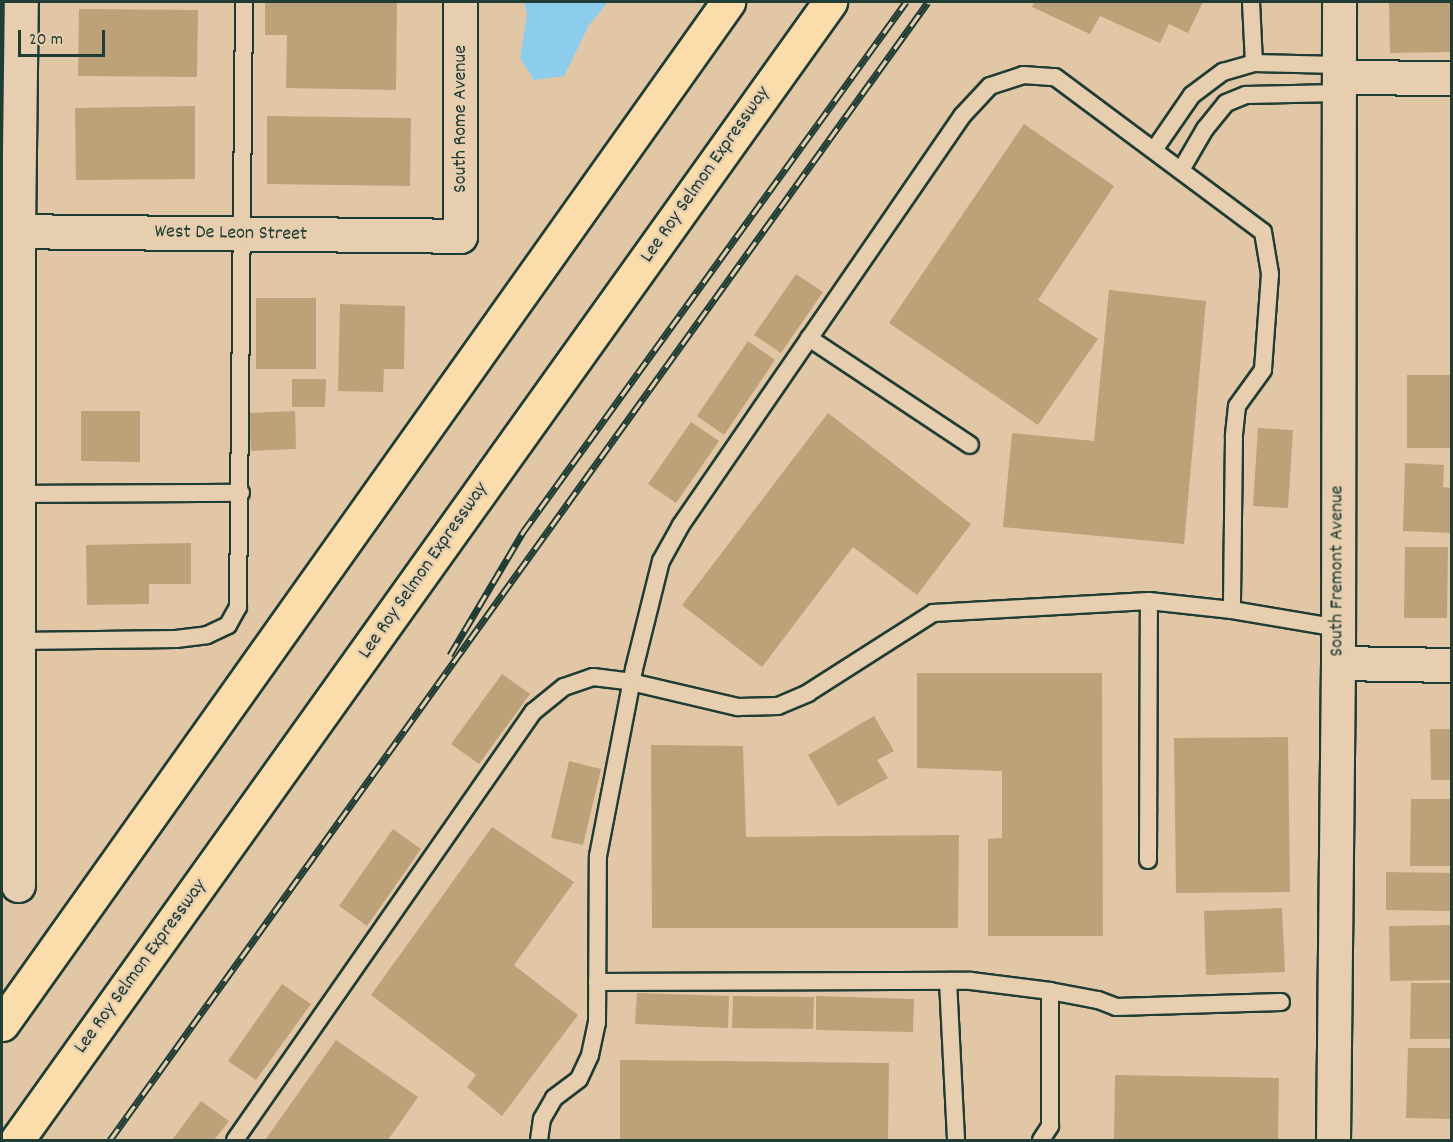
<!DOCTYPE html>
<style>
body{margin:0}
#map{position:relative;width:1453px;height:1142px;overflow:hidden;background:#e2c7a6;font-family:Dekko,sans-serif}
div>[style]{position:absolute}
[style*='--x']{left:calc(var(--x)*1px);top:calc(var(--y)*1px);width:calc(var(--w)*1px);rotate:calc(var(--a)*1deg)}
.water>*{inset:0;background:#8ccded}
.building>*{inset:0;background:#bca179}
.roads{filter:drop-shadow(2px 0 #1f3d34) drop-shadow(-2px 0 #1f3d34) drop-shadow(0 2px #1f3d34) drop-shadow(0 -2px #1f3d34)}
.lane>*{height:16px;margin:-8px;padding:0 8px;transform-origin:8px;border-radius:8px;background:#e7ceaf}
.street>*{height:33px;margin:-16.5px;padding:0 16.5px;transform-origin:16.5px;border-radius:16.5px;background:#e7ceaf}
.highway>*{height:33px;margin:-16.5px;padding:0 16.5px;transform-origin:16.5px;border-radius:16.5px;background:#fbddab}
.rail>*{height:7px;margin-top:-3.5px;transform-origin:0;background:repeating-linear-gradient(90deg,#e7ceaf 0 14px,#1f3d34 0 28px);box-sizing:border-box;border-block:2px solid #1f3d34}
span{translate:-50% -50%;white-space:nowrap;text-align:center;line-height:1.15;-webkit-text-stroke:5px #e7ceaf;paint-order:stroke}
.street-label{font-size:20px;color:#1f3d34}
.frame{position:absolute;inset:0;border:3px solid #1f3d34;pointer-events:none}
.scale{position:absolute;left:18px;top:30px;width:87px;height:27px;box-sizing:border-box;border:3px solid #1f3d34;border-top:0;padding-left:8px;font-size:18px;line-height:21px;white-space:nowrap;color:#1f3d34;-webkit-text-stroke:4px #e7ceaf;paint-order:stroke}
</style>
<div id="map">
<div class="water">
<div style="clip-path:polygon(524px 2px,608px 2px,589px 25px,564px 76px,534px 80px,520px 58px,527px 14px)"></div>
</div>
<div class="building">
<div style="clip-path:polygon(265px 2px,397px 2px,396px 90px,286px 88px,287px 35px,265px 35px)"></div>
<div style="clip-path:polygon(1034px 2px,1203px 2px,1188px 33px,1169px 24px,1160px 43px,1100px 16px,1090px 34px,1032px 7px)"></div>
<div style="clip-path:polygon(1389px 2px,1452px 2px,1452px 52px,1390px 53px)"></div>
<div style="clip-path:polygon(79px 9px,198px 10px,197px 77px,78px 76px)"></div>
<div style="clip-path:polygon(195px 106px,195px 179px,76px 180px,75px 108px)"></div>
<div style="clip-path:polygon(267px 116px,411px 118px,410px 186px,267px 184px)"></div>
<div style="clip-path:polygon(1024px 124px,1114px 186px,1038px 300px,1098px 339px,1038px 425px,889px 323px)"></div>
<div style="clip-path:polygon(796px 274px,823px 292px,781px 353px,754px 335px)"></div>
<div style="clip-path:polygon(1109px 290px,1206px 301px,1184px 544px,1003px 527px,1012px 433px,1094px 441px)"></div>
<div style="clip-path:polygon(256px 298px,316px 298px,316px 369px,256px 369px)"></div>
<div style="clip-path:polygon(340px 304px,405px 306px,404px 369px,384px 369px,383px 392px,338px 391px)"></div>
<div style="clip-path:polygon(748px 341px,775px 360px,724px 435px,697px 416px)"></div>
<div style="clip-path:polygon(1407px 375px,1452px 375px,1452px 448px,1407px 448px)"></div>
<div style="clip-path:polygon(292px 379px,326px 379px,325px 407px,292px 407px)"></div>
<div style="clip-path:polygon(81px 411px,140px 411px,140px 462px,81px 461px)"></div>
<div style="clip-path:polygon(295px 411px,296px 449px,251px 451px,249px 413px)"></div>
<div style="clip-path:polygon(828px 413px,971px 524px,917px 595px,853px 547px,762px 667px,682px 605px)"></div>
<div style="clip-path:polygon(691px 422px,719px 441px,676px 503px,648px 484px)"></div>
<div style="clip-path:polygon(1258px 428px,1293px 430px,1288px 508px,1253px 506px)"></div>
<div style="clip-path:polygon(1405px 463px,1444px 465px,1443px 487px,1452px 488px,1452px 533px,1403px 531px)"></div>
<div style="clip-path:polygon(191px 543px,191px 584px,149px 584px,149px 604px,87px 605px,86px 545px)"></div>
<div style="clip-path:polygon(1405px 547px,1448px 547px,1447px 618px,1404px 618px)"></div>
<div style="clip-path:polygon(917px 673px,1102px 673px,1103px 936px,988px 936px,988px 839px,1002px 838px,1002px 771px,917px 768px)"></div>
<div style="clip-path:polygon(502px 674px,530px 694px,479px 764px,451px 744px)"></div>
<div style="clip-path:polygon(874px 716px,894px 751px,877px 760px,888px 778px,838px 806px,808px 755px)"></div>
<div style="clip-path:polygon(1430px 729px,1452px 729px,1452px 780px,1431px 780px)"></div>
<div style="clip-path:polygon(1288px 737px,1290px 892px,1176px 893px,1174px 738px)"></div>
<div style="clip-path:polygon(651px 745px,743px 746px,746px 837px,959px 835px,958px 928px,652px 928px)"></div>
<div style="clip-path:polygon(569px 761px,601px 769px,583px 845px,551px 838px)"></div>
<div style="clip-path:polygon(1411px 799px,1452px 799px,1452px 866px,1410px 866px)"></div>
<div style="clip-path:polygon(492px 827px,574px 882px,514px 965px,578px 1015px,502px 1116px,467px 1087px,476px 1075px,371px 995px)"></div>
<div style="clip-path:polygon(393px 829px,421px 849px,367px 926px,339px 906px)"></div>
<div style="clip-path:polygon(1386px 872px,1451px 873px,1451px 911px,1386px 910px)"></div>
<div style="clip-path:polygon(1282px 908px,1285px 972px,1206px 975px,1204px 911px)"></div>
<div style="clip-path:polygon(1452px 925px,1452px 980px,1390px 981px,1389px 926px)"></div>
<div style="clip-path:polygon(1411px 983px,1452px 983px,1452px 1039px,1410px 1039px)"></div>
<div style="clip-path:polygon(282px 984px,311px 1004px,256px 1080px,228px 1061px)"></div>
<div style="clip-path:polygon(637px 993px,729px 996px,728px 1028px,635px 1024px)"></div>
<div style="clip-path:polygon(733px 996px,814px 997px,813px 1029px,732px 1028px)"></div>
<div style="clip-path:polygon(816px 996px,914px 999px,913px 1032px,816px 1030px)"></div>
<div style="clip-path:polygon(336px 1040px,418px 1097px,388px 1140px,265px 1140px)"></div>
<div style="clip-path:polygon(1408px 1048px,1452px 1048px,1452px 1119px,1406px 1118px)"></div>
<div style="clip-path:polygon(620px 1060px,889px 1063px,888px 1140px,620px 1140px)"></div>
<div style="clip-path:polygon(1115px 1075px,1279px 1078px,1278px 1140px,1114px 1140px)"></div>
<div style="clip-path:polygon(201px 1101px,229px 1121px,214px 1140px,172px 1140px)"></div>
</div>
<div class="roads">
<div class="lane">
<div style="--x:1251;--y:2;--w:61;--a:87.2"></div>
<div style="--x:1154;--y:150;--w:67;--a:-55.4"></div>
<div style="--x:1192;--y:95;--w:39;--a:-37"></div>
<div style="--x:1223;--y:72;--w:32;--a:-16"></div>
<div style="--x:1254;--y:63;--w:85;--a:1.3"></div>
<div style="--x:1181;--y:170;--w:48;--a:-59.7"></div>
<div style="--x:1205;--y:129;--w:33;--a:-51"></div>
<div style="--x:1226;--y:103;--w:22;--a:-22"></div>
<div style="--x:1246;--y:95;--w:93;--a:-1.2"></div>
<div style="--x:809;--y:338;--w:193;--a:33.6"></div>
<div style="--x:18;--y:494;--w:223;--a:-0.3"></div>
<div style="--x:18;--y:641;--w:158;--a:-0.7"></div>
<div style="--x:176;--y:639;--w:31;--a:-7"></div>
<div style="--x:207;--y:635;--w:23;--a:-25"></div>
<div style="--x:228;--y:625;--w:21;--a:-61"></div>
<div style="--x:238;--y:607;--w:605;--a:-89.43"></div>
<div style="--x:1148;--y:860;--w:259;--a:-89.8"></div>
<div style="--x:948;--y:981;--w:159;--a:87.1"></div>
<div style="--x:597;--y:982;--w:374;--a:-0.2"></div>
<div style="--x:971;--y:981;--w:80;--a:7.2"></div>
<div style="--x:1050;--y:991;--w:49;--a:10.6"></div>
<div style="--x:1098;--y:1000;--w:19;--a:21"></div>
<div style="--x:1116;--y:1007;--w:165;--a:-1.7"></div>
<div style="--x:235;--y:1140;--w:522;--a:-55.15"></div>
<div style="--x:533;--y:712;--w:40;--a:-39"></div>
<div style="--x:564;--y:687;--w:31;--a:-19"></div>
<div style="--x:593;--y:677;--w:38;--a:7"></div>
<div style="--x:631;--y:682;--w:110;--a:13.2"></div>
<div style="--x:738;--y:707;--w:40;--a:-1.4"></div>
<div style="--x:778;--y:706;--w:33;--a:-23"></div>
<div style="--x:808;--y:693;--w:148;--a:-32.6"></div>
<div style="--x:933;--y:613;--w:216;--a:-3.2"></div>
<div style="--x:1149;--y:601;--w:83;--a:6.2"></div>
<div style="--x:1232;--y:610;--w:108;--a:9.6"></div>
<div style="--x:539;--y:1140;--w:21;--a:-82"></div>
<div style="--x:542;--y:1119;--w:24;--a:-60"></div>
<div style="--x:554;--y:1098;--w:31;--a:-37"></div>
<div style="--x:579;--y:1079;--w:26;--a:-65"></div>
<div style="--x:590;--y:1055;--w:33;--a:-78"></div>
<div style="--x:597;--y:1023;--w:167;--a:-89.7"></div>
<div style="--x:598;--y:856;--w:190;--a:-79.1"></div>
<div style="--x:634;--y:669;--w:111;--a:-76"></div>
<div style="--x:661;--y:561;--w:41;--a:-60.9"></div>
<div style="--x:681;--y:525;--w:496;--a:-55.5"></div>
<div style="--x:962;--y:116;--w:41;--a:-47"></div>
<div style="--x:990;--y:86;--w:35;--a:-18"></div>
<div style="--x:1023;--y:75;--w:32;--a:4"></div>
<div style="--x:1055;--y:77;--w:259;--a:36.7"></div>
<div style="--x:1263;--y:232;--w:43;--a:80.5"></div>
<div style="--x:1270;--y:274;--w:96;--a:94.2"></div>
<div style="--x:1263;--y:370;--w:44;--a:125.8"></div>
<div style="--x:1237;--y:406;--w:31;--a:96"></div>
<div style="--x:1234;--y:437;--w:173;--a:90.7"></div>
<div style="--x:1041;--y:1140;--w:17;--a:-57"></div>
<div style="--x:1050;--y:1126;--w:135;--a:-90"></div>
</div>
<div class="street">
<div style="--x:1339;--y:77;--w:113;--a:0.5"></div>
<div style="--x:2;--y:231;--w:458;--a:0.6"></div>
<div style="--x:460;--y:236;--w:234;--a:-90"></div>
<div style="--x:1338;--y:663;--w:114;--a:1"></div>
<div style="--x:18;--y:885;--w:653;--a:-90"></div>
<div style="--x:18;--y:232;--w:230;--a:-89.3"></div>
<div style="--x:1333;--y:1140;--w:477;--a:-89.4"></div>
<div style="--x:1338;--y:663;--w:661;--a:-89.91"></div>
</div>
<div class="highway">
<div style="--x:2;--y:1024;--w:1254;--a:-54.61"></div>
<div style="--x:17;--y:1140;--w:1399;--a:-54.46"></div>
</div>
</div>
<div class="rail">
<div style="--x:450;--y:655;--w:143;--a:-59.3"></div>
<div style="--x:523;--y:532;--w:654;--a:-54.15"></div>
<div style="--x:110;--y:1140;--w:1401;--a:-54.29"></div>
</div>
<div class="street-label">
<span style="left:461px;top:119px;rotate:-90deg">South Rome Avenue</span>
<span style="left:706px;top:175px;rotate:-55deg">Lee Roy Selmon Expressway</span>
<span style="left:231px;top:234px;rotate:1deg">West De Leon Street</span>
<span style="left:424px;top:571px;rotate:-55deg">Lee Roy Selmon Expressway</span>
<span style="left:1338px;top:571px;rotate:-90deg">South Fremont Avenue</span>
<span style="left:141px;top:967px;rotate:-54deg">Lee Roy Selmon Expressway</span>
</div>
<div class="frame"></div>
<div class="scale">20 m</div>
</div>
